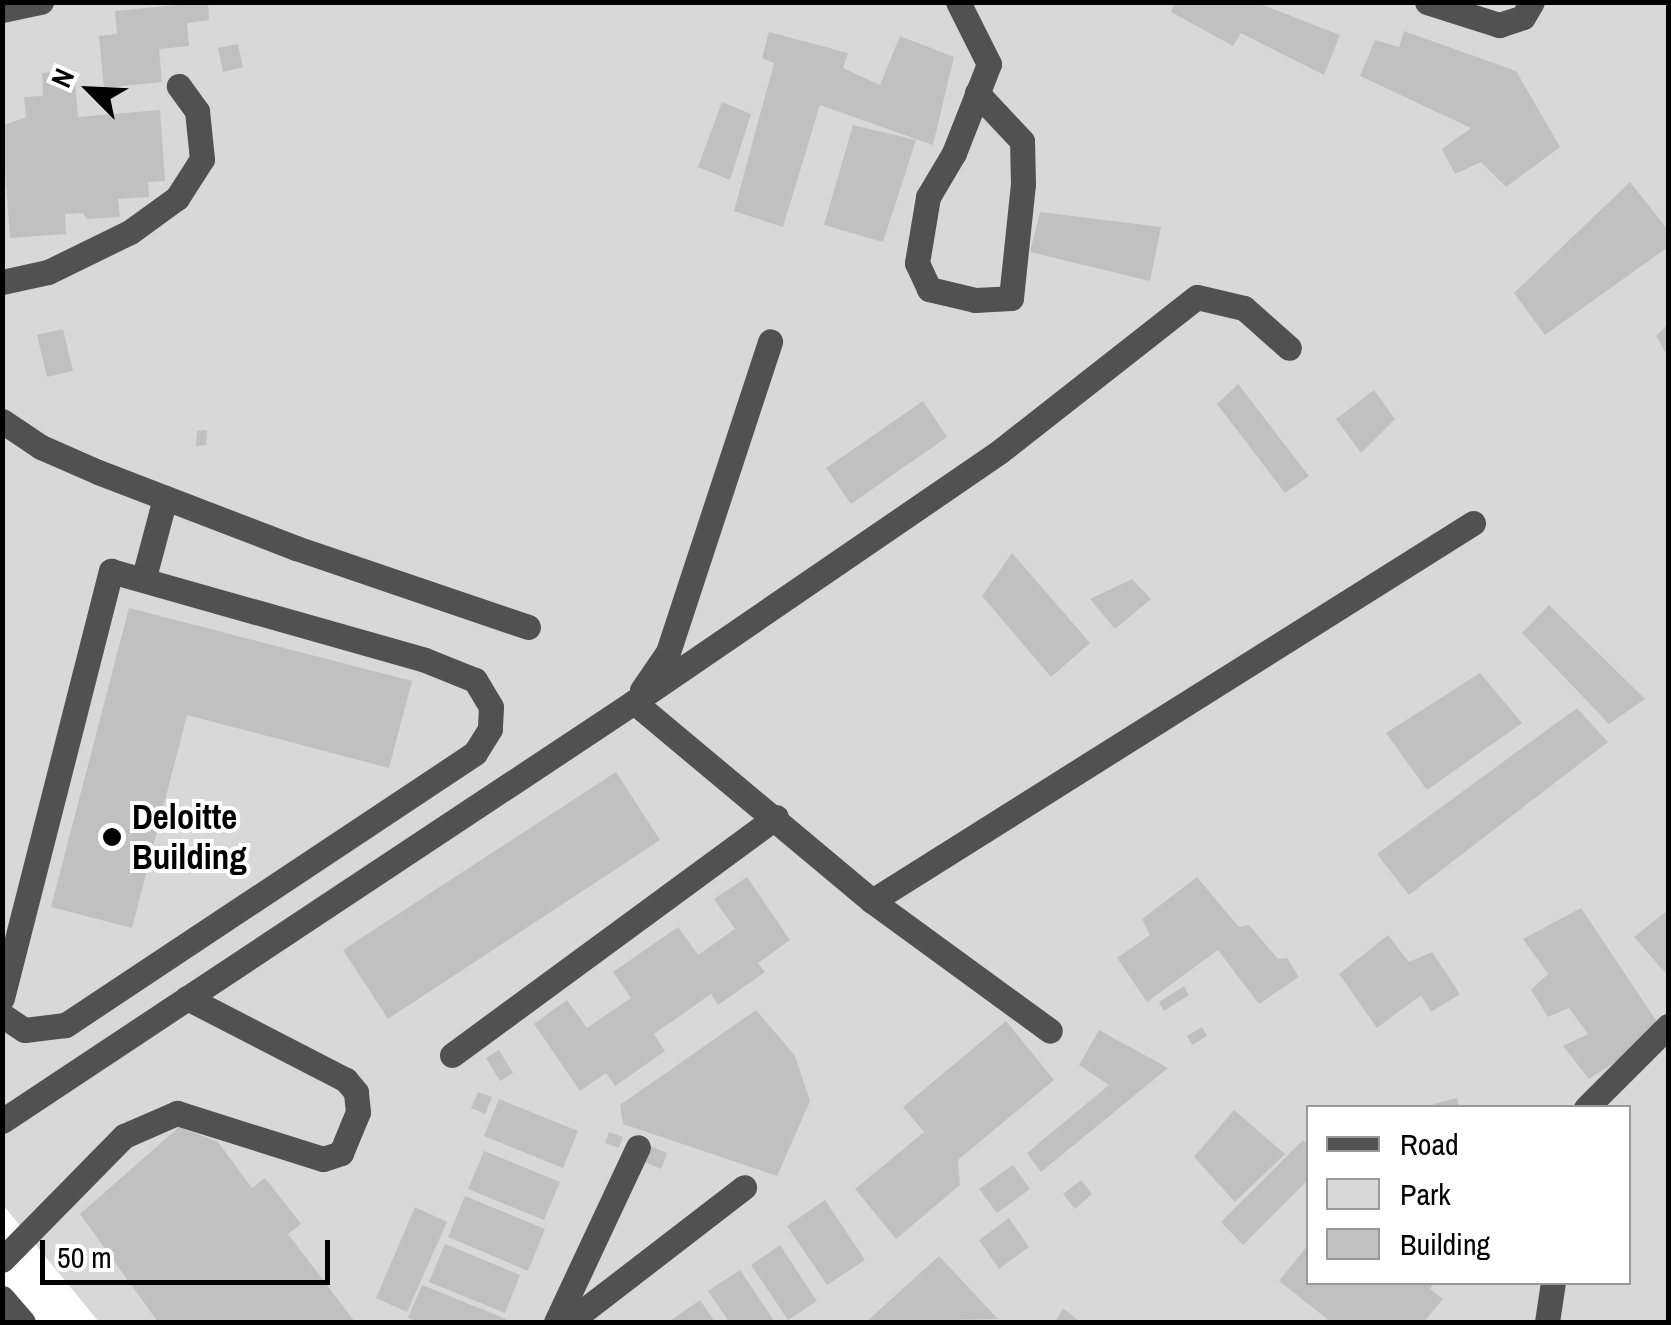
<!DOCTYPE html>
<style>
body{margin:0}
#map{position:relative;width:1671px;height:1325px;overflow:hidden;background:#fff;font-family:"Archivo Narrow",sans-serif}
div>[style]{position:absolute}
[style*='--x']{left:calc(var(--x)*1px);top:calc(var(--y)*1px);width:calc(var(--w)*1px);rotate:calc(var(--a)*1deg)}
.green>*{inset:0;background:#d8d8d8}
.building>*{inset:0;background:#c0c0c0}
.minor>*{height:25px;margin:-12.5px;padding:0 12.5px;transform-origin:12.5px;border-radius:12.5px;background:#515151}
.dots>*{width:28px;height:28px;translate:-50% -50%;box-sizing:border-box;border:5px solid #fff;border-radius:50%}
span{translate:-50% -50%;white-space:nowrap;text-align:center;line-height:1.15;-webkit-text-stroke:8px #fff;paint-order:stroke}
.poi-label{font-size:35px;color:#000;font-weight:700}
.left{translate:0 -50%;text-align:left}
.frame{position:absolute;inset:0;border:5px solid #000;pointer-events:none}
.legend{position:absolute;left:1306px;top:1105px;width:325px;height:180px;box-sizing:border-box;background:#fff;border:2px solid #999;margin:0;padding:12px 18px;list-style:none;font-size:30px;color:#000}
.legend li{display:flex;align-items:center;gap:20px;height:50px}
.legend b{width:50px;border:2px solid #999}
.north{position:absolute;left:40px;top:40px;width:100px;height:100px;-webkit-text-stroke:8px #fff;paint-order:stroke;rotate:294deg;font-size:28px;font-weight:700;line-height:40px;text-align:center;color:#000}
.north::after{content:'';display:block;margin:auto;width:35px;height:45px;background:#000;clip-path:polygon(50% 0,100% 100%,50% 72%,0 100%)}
.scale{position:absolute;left:40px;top:1240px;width:290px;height:45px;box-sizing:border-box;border:5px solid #000;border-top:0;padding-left:12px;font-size:30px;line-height:35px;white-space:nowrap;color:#000;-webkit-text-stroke:8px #fff;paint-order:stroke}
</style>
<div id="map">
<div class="green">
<div style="clip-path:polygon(evenodd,2px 3px,1668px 3px,1668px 1322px,99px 1322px,3px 1205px,2px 3px,1308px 1108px,1628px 1108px,1628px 1282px,1308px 1282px,1308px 1108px)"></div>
</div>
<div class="building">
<div style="clip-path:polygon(208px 2px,209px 20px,187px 23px,189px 46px,159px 49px,162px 82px,104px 88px,99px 36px,117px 34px,115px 11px)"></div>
<div style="clip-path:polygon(1175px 2px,1255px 2px,1340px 35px,1324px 75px,1241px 33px,1233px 46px,1171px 12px)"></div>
<div style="clip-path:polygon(1404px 31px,1516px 71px,1560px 147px,1506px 187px,1481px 162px,1455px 174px,1442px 149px,1471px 128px,1360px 76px,1375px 40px,1399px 47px)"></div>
<div style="clip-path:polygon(769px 32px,848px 53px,843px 68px,880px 85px,900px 36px,954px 57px,933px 145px,820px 105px,783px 227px,734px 211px,774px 63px,762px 58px)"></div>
<div style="clip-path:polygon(238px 44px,243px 67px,223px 72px,218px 48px)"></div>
<div style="clip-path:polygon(74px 70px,78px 117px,160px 110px,165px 181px,148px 182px,149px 197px,118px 199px,120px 217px,87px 219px,83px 213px,65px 214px,66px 234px,10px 238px,2px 126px,26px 117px,24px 97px,43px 96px,42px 73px)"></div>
<div style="clip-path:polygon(722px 102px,751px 114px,730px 180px,698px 167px)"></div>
<div style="clip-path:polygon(853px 125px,916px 140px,883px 242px,824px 225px)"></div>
<div style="clip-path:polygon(1630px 182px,1668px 230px,1668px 247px,1545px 335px,1514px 293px)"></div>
<div style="clip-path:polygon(1040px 212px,1161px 227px,1150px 281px,1030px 252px)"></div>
<div style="clip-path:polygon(1668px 324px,1668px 357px,1656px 336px)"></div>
<div style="clip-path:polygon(63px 329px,73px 371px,47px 377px,37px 335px)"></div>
<div style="clip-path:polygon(1238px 384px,1309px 476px,1285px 493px,1217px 404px)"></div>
<div style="clip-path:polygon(1374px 390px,1395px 419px,1361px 453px,1336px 419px)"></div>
<div style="clip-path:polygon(923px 401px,947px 437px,851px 504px,826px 468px)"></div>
<div style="clip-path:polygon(207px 430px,206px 445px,196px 446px,197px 431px)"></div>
<div style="clip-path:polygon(1012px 553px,1090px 643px,1051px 677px,982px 596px)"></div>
<div style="clip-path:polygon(1132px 579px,1151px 599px,1115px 629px,1090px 599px)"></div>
<div style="clip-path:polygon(1549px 605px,1645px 699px,1609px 724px,1522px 633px)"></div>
<div style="clip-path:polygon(129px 608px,412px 681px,389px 768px,187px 715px,132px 928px,51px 907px)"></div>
<div style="clip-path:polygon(1480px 673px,1522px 723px,1427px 790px,1386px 733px)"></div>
<div style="clip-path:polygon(1577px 708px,1608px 742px,1409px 895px,1377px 854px)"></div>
<div style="clip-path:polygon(616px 772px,660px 840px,388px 1019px,343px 950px)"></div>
<div style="clip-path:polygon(747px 877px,790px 940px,758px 963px,765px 972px,718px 1005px,711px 994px,654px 1034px,665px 1051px,615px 1086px,606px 1073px,580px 1091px,534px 1024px,567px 1000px,587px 1028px,631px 998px,613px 972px,678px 927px,698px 955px,735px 929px,714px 899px)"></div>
<div style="clip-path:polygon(1197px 877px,1239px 927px,1249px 925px,1278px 959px,1287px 958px,1299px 977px,1259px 1004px,1218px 950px,1147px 1002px,1117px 958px,1150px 935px,1142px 919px)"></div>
<div style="clip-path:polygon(1581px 908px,1663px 1031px,1589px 1079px,1563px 1046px,1588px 1034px,1569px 1008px,1548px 1017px,1531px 990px,1548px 974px,1523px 939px)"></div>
<div style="clip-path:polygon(1668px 910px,1668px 976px,1634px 937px)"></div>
<div style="clip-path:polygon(1388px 935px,1409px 962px,1432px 952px,1460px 994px,1431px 1012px,1421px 995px,1377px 1028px,1339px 974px)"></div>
<div style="clip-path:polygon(1184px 986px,1189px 995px,1164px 1011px,1159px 1002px)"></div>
<div style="clip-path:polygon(756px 1010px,795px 1056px,810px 1101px,777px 1176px,623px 1124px,620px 1105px)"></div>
<div style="clip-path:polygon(1006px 1021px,1054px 1080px,958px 1160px,960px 1185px,896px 1239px,855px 1189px,924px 1132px,903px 1107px)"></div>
<div style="clip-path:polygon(1202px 1027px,1207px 1036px,1192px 1045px,1187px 1036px)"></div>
<div style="clip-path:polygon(1099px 1030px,1168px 1068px,1041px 1172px,1027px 1153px,1109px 1085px,1079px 1065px)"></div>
<div style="clip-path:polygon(499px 1050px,513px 1073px,500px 1081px,486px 1058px)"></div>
<div style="clip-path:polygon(478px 1092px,492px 1097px,485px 1114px,471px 1108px)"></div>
<div style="clip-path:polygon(1457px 1098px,1459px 1108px,1434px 1108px,1433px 1104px)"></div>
<div style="clip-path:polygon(499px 1099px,578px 1131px,563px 1168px,484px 1136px)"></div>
<div style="clip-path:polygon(1234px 1110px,1285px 1154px,1235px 1202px,1194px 1157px)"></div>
<div style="clip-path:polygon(179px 1127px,218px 1142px,252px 1188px,265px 1178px,301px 1224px,288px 1234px,355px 1322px,158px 1322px,80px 1214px)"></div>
<div style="clip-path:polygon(609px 1132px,623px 1137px,619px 1148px,605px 1143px)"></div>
<div style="clip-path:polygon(1303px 1140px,1308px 1146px,1308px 1180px,1243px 1245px,1221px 1222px)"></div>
<div style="clip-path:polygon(646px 1144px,667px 1153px,661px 1169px,640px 1160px)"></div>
<div style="clip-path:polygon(484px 1151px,560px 1182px,544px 1220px,468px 1189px)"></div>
<div style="clip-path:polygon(1013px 1165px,1030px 1189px,997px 1213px,979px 1189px)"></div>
<div style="clip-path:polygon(1081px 1180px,1092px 1194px,1075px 1209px,1063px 1194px)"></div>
<div style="clip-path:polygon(465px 1196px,545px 1229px,528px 1271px,448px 1237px)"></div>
<div style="clip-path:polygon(825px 1200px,865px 1260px,827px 1285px,787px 1226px)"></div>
<div style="clip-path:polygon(415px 1207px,447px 1222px,407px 1312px,376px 1298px)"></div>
<div style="clip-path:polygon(1009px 1218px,1029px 1247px,999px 1269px,979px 1240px)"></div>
<div style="clip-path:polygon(445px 1244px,520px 1275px,505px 1313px,429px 1282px)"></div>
<div style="clip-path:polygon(780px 1245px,817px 1301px,788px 1320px,751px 1265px)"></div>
<div style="clip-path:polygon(1308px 1245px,1308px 1282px,1435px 1282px,1430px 1289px,1443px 1299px,1424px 1322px,1331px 1322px,1279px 1281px)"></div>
<div style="clip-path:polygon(939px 1256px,998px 1319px,866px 1322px)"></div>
<div style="clip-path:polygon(740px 1270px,775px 1322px,729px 1322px,708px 1291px)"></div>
<div style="clip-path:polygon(422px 1285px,506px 1319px,505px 1322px,418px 1322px,408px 1318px)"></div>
<div style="clip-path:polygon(700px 1300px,715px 1322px,668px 1322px)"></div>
<div style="clip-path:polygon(1063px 1308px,1080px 1322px,1055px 1322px)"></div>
</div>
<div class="minor">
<div style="--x:958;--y:2;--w:69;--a:63.4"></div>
<div style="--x:989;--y:64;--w:96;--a:111.5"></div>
<div style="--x:954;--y:153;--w:51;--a:120.6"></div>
<div style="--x:928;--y:197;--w:67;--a:99.5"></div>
<div style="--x:917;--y:263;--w:29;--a:65"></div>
<div style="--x:929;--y:289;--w:47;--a:13.4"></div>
<div style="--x:975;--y:300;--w:36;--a:-3"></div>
<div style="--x:1011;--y:298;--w:115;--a:-84"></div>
<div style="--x:1023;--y:184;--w:43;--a:-91.3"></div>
<div style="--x:1022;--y:141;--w:66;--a:-133.2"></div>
<div style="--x:1427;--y:2;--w:76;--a:17.7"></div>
<div style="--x:1499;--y:25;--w:25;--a:-18"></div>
<div style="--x:1523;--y:17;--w:17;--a:-59"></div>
<div style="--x:2;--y:10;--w:40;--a:-12"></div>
<div style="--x:2;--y:282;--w:47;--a:-12.3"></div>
<div style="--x:48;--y:272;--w:91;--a:-26"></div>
<div style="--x:130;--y:232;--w:58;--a:-35.9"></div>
<div style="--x:177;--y:198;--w:46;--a:-57.3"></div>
<div style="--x:202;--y:159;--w:48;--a:-95.9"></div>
<div style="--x:197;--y:111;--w:31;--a:-126"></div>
<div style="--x:2;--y:421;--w:47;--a:33.7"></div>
<div style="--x:41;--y:447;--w:62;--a:23.7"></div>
<div style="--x:98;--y:472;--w:212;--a:21"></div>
<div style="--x:296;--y:548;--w:245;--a:18.8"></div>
<div style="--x:144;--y:577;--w:82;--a:-75.1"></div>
<div style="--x:642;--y:690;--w:46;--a:-55.6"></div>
<div style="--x:668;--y:652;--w:327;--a:-71.8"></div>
<div style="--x:634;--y:702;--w:442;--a:-34.4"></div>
<div style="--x:999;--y:452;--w:251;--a:-38.1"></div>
<div style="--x:1197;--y:297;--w:48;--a:13.2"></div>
<div style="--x:1244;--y:308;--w:60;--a:41.6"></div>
<div style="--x:872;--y:901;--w:710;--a:-32.17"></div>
<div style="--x:2;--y:998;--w:441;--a:-75.7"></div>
<div style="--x:111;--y:571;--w:326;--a:15.8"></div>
<div style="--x:425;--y:660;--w:54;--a:21.8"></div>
<div style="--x:475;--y:680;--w:31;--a:59"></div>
<div style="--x:491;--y:707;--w:22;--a:93"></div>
<div style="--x:490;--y:729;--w:28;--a:122"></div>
<div style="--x:475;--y:753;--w:492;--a:146.4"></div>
<div style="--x:65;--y:1025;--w:41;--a:173"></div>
<div style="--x:24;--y:1030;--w:27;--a:-146"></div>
<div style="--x:452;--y:1055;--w:402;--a:-36.3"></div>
<div style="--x:1586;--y:1108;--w:116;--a:-45"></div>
<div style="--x:2;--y:1121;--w:758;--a:-33.54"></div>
<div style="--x:634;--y:702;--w:310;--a:39.9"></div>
<div style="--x:872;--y:901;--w:220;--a:36.1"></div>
<div style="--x:2;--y:1260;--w:174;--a:-45.5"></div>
<div style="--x:124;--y:1136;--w:58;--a:-23.5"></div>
<div style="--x:177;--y:1113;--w:153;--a:17.5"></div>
<div style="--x:323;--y:1159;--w:19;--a:-18"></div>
<div style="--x:341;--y:1153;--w:44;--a:-67.5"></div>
<div style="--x:358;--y:1112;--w:20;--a:-96"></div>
<div style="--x:356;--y:1092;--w:16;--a:-130"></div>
<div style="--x:346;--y:1080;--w:179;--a:-152.7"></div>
<div style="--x:2;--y:1298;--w:32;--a:49"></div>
<div style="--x:556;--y:1322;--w:193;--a:-64.9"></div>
<div style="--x:569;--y:1322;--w:221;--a:-37.6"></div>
<div style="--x:1547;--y:1322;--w:40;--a:-81.5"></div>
</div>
<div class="dots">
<div style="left:112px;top:837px;background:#000"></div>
</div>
<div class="poi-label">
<span class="left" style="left:132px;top:837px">Deloitte<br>Building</span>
</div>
<div class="frame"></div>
<ul class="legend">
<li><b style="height:12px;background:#515151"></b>Road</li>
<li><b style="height:28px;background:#d8d8d8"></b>Park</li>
<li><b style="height:28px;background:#c0c0c0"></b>Building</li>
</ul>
<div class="north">N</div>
<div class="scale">50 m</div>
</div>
